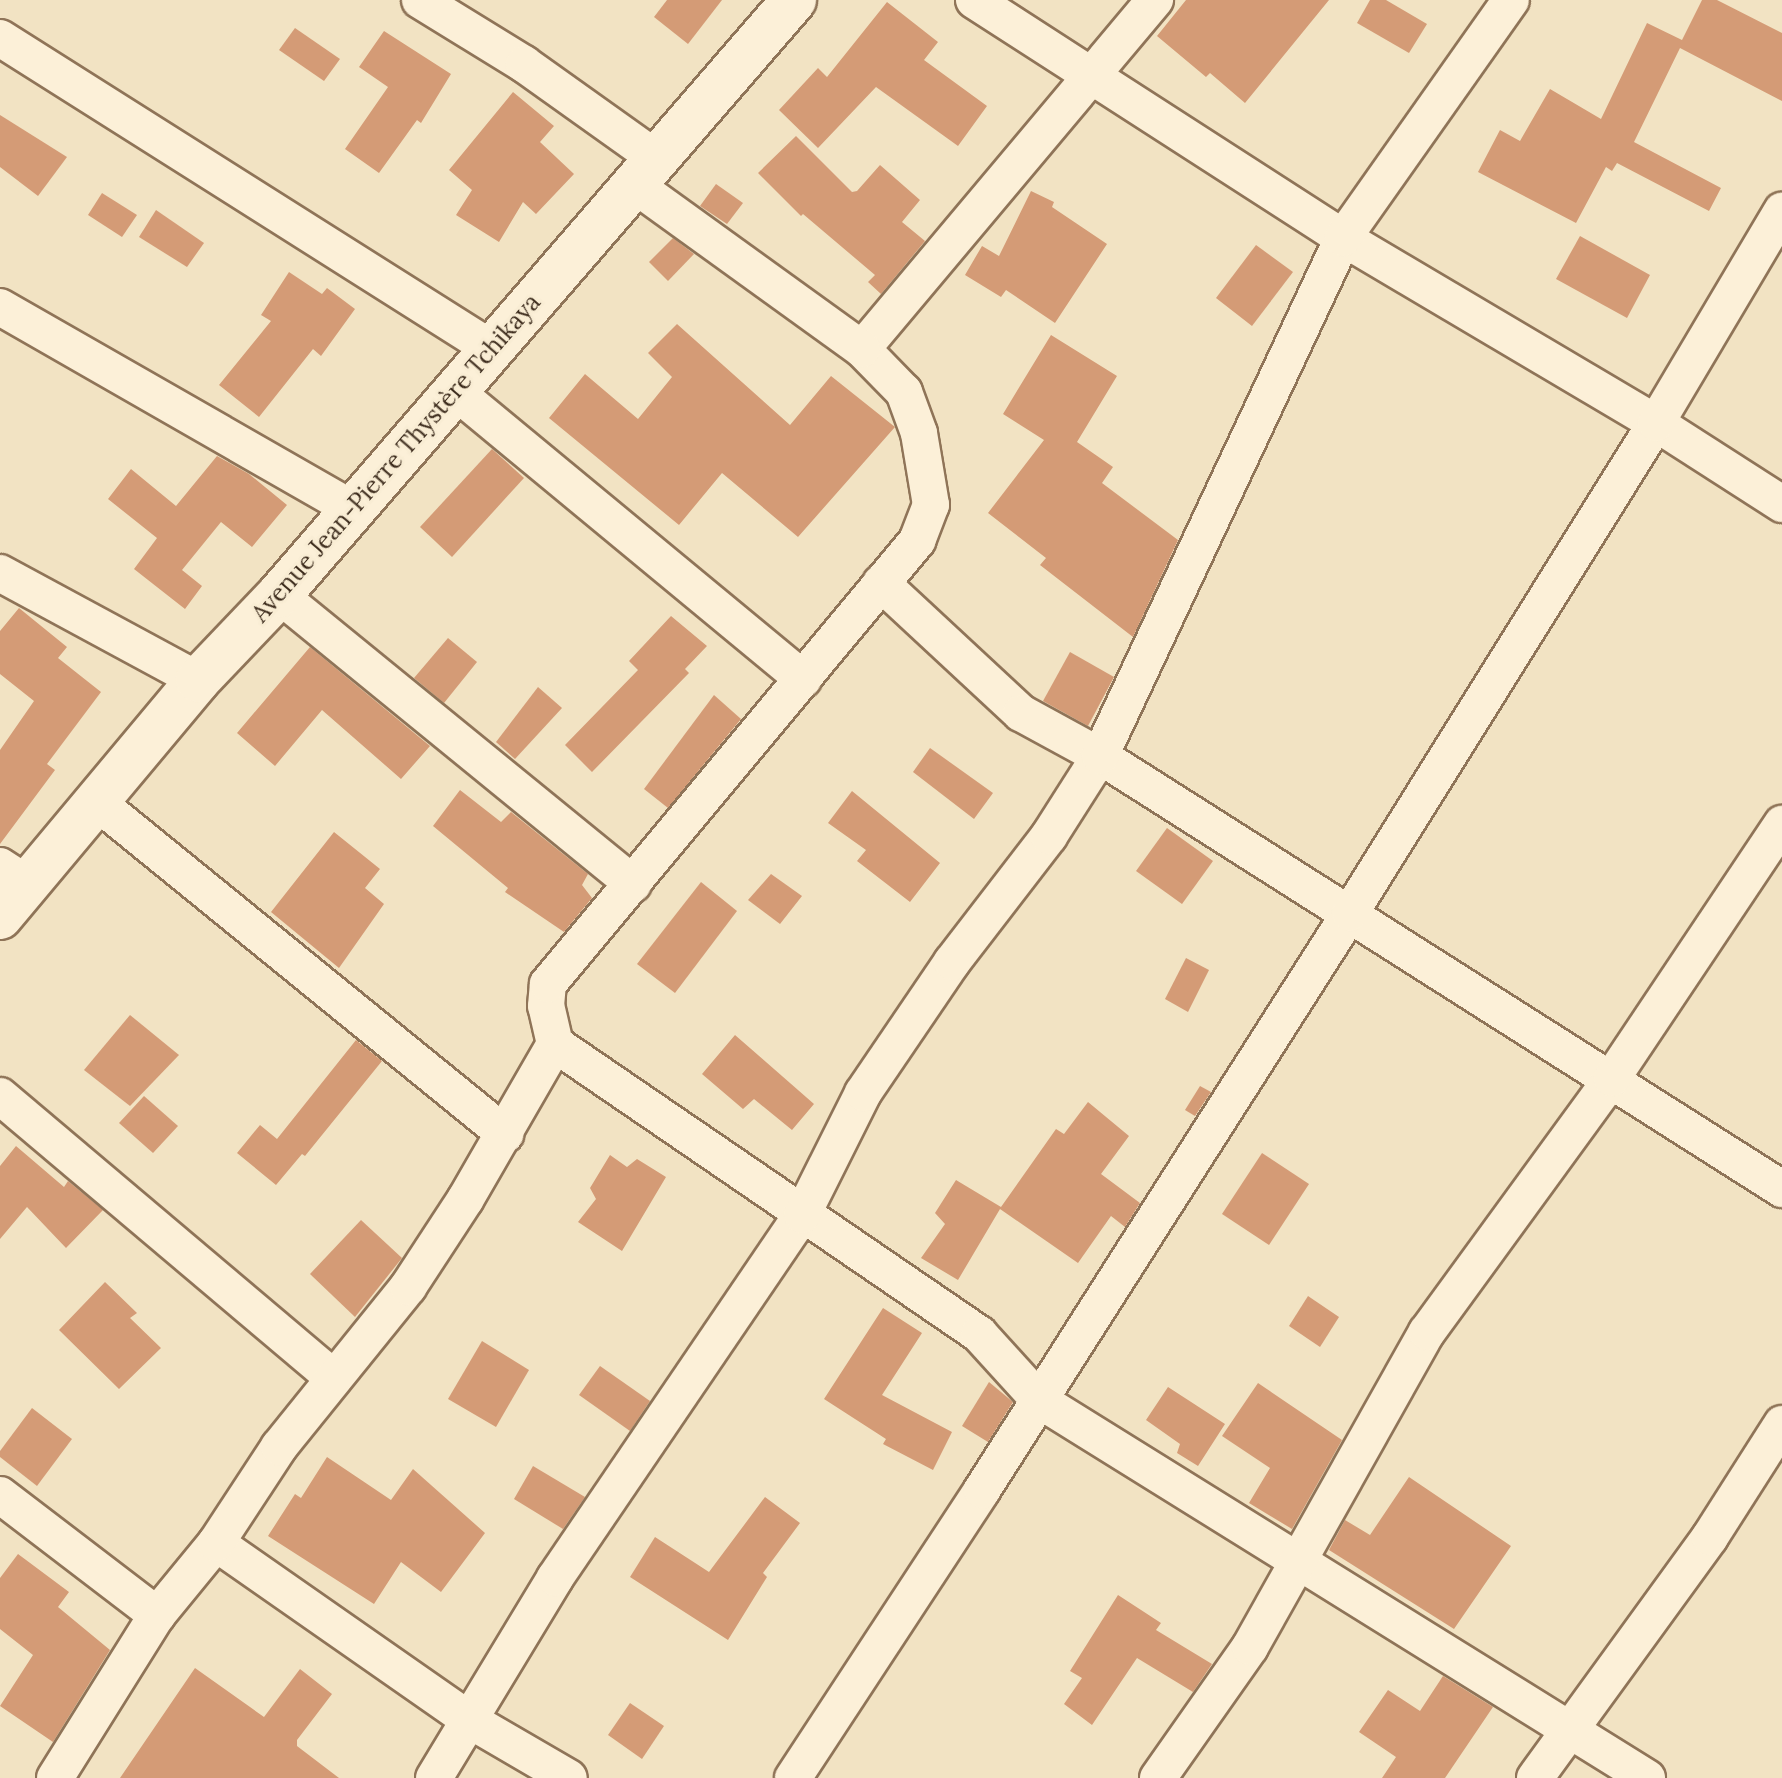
<!DOCTYPE html>
<meta charset="utf-8">
<style>
body{margin:0}
#map{position:relative;width:1782px;height:1778px;overflow:hidden;background:#f2e3c3;font-family:Lora,serif}
div>[style]{position:absolute}
[style*='--x']{left:calc(var(--x)*1px);top:calc(var(--y)*1px);width:calc(var(--w)*1px);rotate:calc(var(--a)*1deg)}
.building>*{inset:0;background:#d49b76}
.roads{filter:drop-shadow(2px 0 #8f7458) drop-shadow(-2px 0 #8f7458) drop-shadow(0 2px #8f7458) drop-shadow(0 -2px #8f7458)}
.street>*{height:36px;margin:-18px;padding:0 18px;transform-origin:18px;border-radius:18px;background:#fcf0d8}
.secondary>*{height:44px;margin:-22px;padding:0 22px;transform-origin:22px;border-radius:22px;background:#fcf0d8}
span{translate:-50% -50%;white-space:nowrap;text-align:center;line-height:1.15;-webkit-text-stroke:6px #f9edd4;paint-order:stroke}
.street-label{font-size:24px;color:#3d2c1d}
</style>
<div id="map">
<div class="building">
<div style="clip-path:polygon(667px 0,722px 0,688px 44px,654px 17px)"></div>
<div style="clip-path:polygon(1186px 0,1329px 0,1245px 103px,1210px 73px,1206px 77px,1157px 36px)"></div>
<div style="clip-path:polygon(1370px 0,1386px 0,1427px 24px,1409px 53px,1357px 23px)"></div>
<div style="clip-path:polygon(1702px 0,1717px 0,1782px 33px,1782px 101px,1680px 48px,1634px 142px,1721px 188px,1709px 211px,1617px 163px,1612px 171px,1606px 167px,1576px 223px,1478px 172px,1500px 130px,1520px 141px,1550px 89px,1601px 119px,1647px 23px,1682px 40px)"></div>
<div style="clip-path:polygon(887px 2px,938px 42px,924px 60px,987px 106px,958px 146px,876px 87px,818px 148px,779px 110px,818px 68px,827px 77px)"></div>
<div style="clip-path:polygon(295px 28px,340px 59px,324px 81px,279px 50px)"></div>
<div style="clip-path:polygon(384px 31px,451px 74px,421px 123px,417px 120px,379px 173px,345px 149px,388px 87px,359px 67px)"></div>
<div style="clip-path:polygon(513px 92px,554px 126px,540px 142px,574px 174px,536px 214px,523px 202px,499px 242px,456px 215px,472px 190px,449px 170px)"></div>
<div style="clip-path:polygon(0 115px,67px 157px,38px 196px,0 167px)"></div>
<div style="clip-path:polygon(796px 136px,852px 192px,857px 191px,880px 165px,920px 200px,902px 222px,925px 241px,881px 294px,868px 282px,875px 275px,803px 214px,801px 216px,758px 173px)"></div>
<div style="clip-path:polygon(716px 184px,743px 203px,727px 224px,700px 206px)"></div>
<div style="clip-path:polygon(1031px 191px,1054px 202px,1052px 207px,1107px 244px,1055px 323px,1006px 290px,1001px 297px,965px 275px,982px 246px,999px 256px)"></div>
<div style="clip-path:polygon(102px 193px,137px 215px,122px 237px,88px 215px)"></div>
<div style="clip-path:polygon(156px 210px,204px 243px,187px 267px,139px 237px)"></div>
<div style="clip-path:polygon(1580px 236px,1650px 275px,1627px 318px,1556px 279px)"></div>
<div style="clip-path:polygon(673px 238px,694px 254px,668px 281px,649px 262px)"></div>
<div style="clip-path:polygon(1256px 245px,1293px 272px,1252px 326px,1216px 298px)"></div>
<div style="clip-path:polygon(289px 272px,322px 294px,327px 288px,355px 309px,321px 356px,313px 349px,259px 417px,219px 385px,271px 321px,261px 315px)"></div>
<div style="clip-path:polygon(677px 324px,790px 425px,831px 376px,895px 427px,798px 537px,722px 473px,679px 525px,549px 418px,585px 374px,638px 419px,672px 377px,648px 353px)"></div>
<div style="clip-path:polygon(1051px 335px,1117px 376px,1077px 442px,1113px 467px,1102px 483px,1178px 540px,1133px 637px,1040px 565px,1046px 558px,988px 513px,1044px 440px,1003px 414px)"></div>
<div style="clip-path:polygon(492px 449px,524px 478px,452px 557px,420px 527px)"></div>
<div style="clip-path:polygon(217px 456px,249px 474px,287px 505px,252px 547px,221px 522px,182px 570px,202px 586px,185px 609px,134px 569px,157px 538px,108px 499px,131px 469px,176px 506px)"></div>
<div style="clip-path:polygon(19px 608px,67px 647px,58px 658px,101px 692px,47px 764px,55px 770px,0 844px,0 750px,34px 701px,0 674px,0 631px)"></div>
<div style="clip-path:polygon(671px 616px,707px 646px,685px 669px,689px 673px,592px 772px,565px 745px,638px 670px,629px 661px)"></div>
<div style="clip-path:polygon(448px 638px,477px 662px,444px 703px,414px 678px)"></div>
<div style="clip-path:polygon(310px 647px,430px 746px,401px 779px,322px 710px,275px 766px,237px 733px)"></div>
<div style="clip-path:polygon(1070px 652px,1114px 677px,1088px 726px,1043px 701px)"></div>
<div style="clip-path:polygon(538px 687px,562px 708px,515px 759px,496px 742px)"></div>
<div style="clip-path:polygon(714px 695px,741px 719px,668px 808px,644px 789px)"></div>
<div style="clip-path:polygon(930px 748px,993px 793px,974px 819px,913px 772px)"></div>
<div style="clip-path:polygon(460px 790px,501px 822px,511px 812px,588px 874px,582px 885px,592px 898px,564px 932px,505px 892px,508px 888px,433px 826px)"></div>
<div style="clip-path:polygon(852px 791px,940px 863px,910px 902px,857px 861px,866px 850px,828px 823px)"></div>
<div style="clip-path:polygon(1167px 828px,1213px 861px,1182px 904px,1136px 871px)"></div>
<div style="clip-path:polygon(334px 832px,380px 869px,365px 888px,384px 904px,339px 968px,271px 912px)"></div>
<div style="clip-path:polygon(771px 874px,802px 896px,780px 924px,748px 900px)"></div>
<div style="clip-path:polygon(701px 882px,737px 911px,675px 993px,637px 964px)"></div>
<div style="clip-path:polygon(1186px 958px,1209px 970px,1188px 1012px,1165px 999px)"></div>
<div style="clip-path:polygon(130px 1015px,179px 1055px,130px 1106px,84px 1070px)"></div>
<div style="clip-path:polygon(735px 1035px,814px 1104px,792px 1130px,754px 1099px,743px 1109px,702px 1074px)"></div>
<div style="clip-path:polygon(356px 1040px,382px 1061px,305px 1156px,302px 1154px,276px 1185px,237px 1153px,260px 1125px,277px 1139px)"></div>
<div style="clip-path:polygon(1200px 1086px,1211px 1092px,1195px 1116px,1185px 1110px)"></div>
<div style="clip-path:polygon(144px 1096px,178px 1126px,153px 1153px,119px 1123px)"></div>
<div style="clip-path:polygon(1088px 1102px,1129px 1136px,1101px 1174px,1140px 1203px,1125px 1227px,1111px 1216px,1078px 1263px,1000px 1209px,958px 1280px,921px 1258px,945px 1224px,935px 1213px,956px 1180px,1001px 1207px,1056px 1129px,1064px 1134px)"></div>
<div style="clip-path:polygon(16px 1146px,64px 1187px,68px 1181px,103px 1210px,66px 1248px,27px 1207px,0 1239px,0 1166px)"></div>
<div style="clip-path:polygon(1262px 1153px,1309px 1184px,1269px 1245px,1222px 1214px)"></div>
<div style="clip-path:polygon(610px 1155px,627px 1167px,637px 1159px,666px 1177px,622px 1251px,578px 1222px,596px 1199px,590px 1188px)"></div>
<div style="clip-path:polygon(361px 1220px,402px 1258px,355px 1317px,310px 1274px)"></div>
<div style="clip-path:polygon(105px 1282px,137px 1313px,130px 1318px,161px 1348px,119px 1389px,59px 1330px)"></div>
<div style="clip-path:polygon(1308px 1296px,1339px 1317px,1320px 1347px,1289px 1326px)"></div>
<div style="clip-path:polygon(883px 1308px,922px 1333px,882px 1395px,952px 1432px,933px 1470px,883px 1444px,886px 1439px,824px 1399px)"></div>
<div style="clip-path:polygon(482px 1341px,529px 1370px,496px 1427px,448px 1399px)"></div>
<div style="clip-path:polygon(600px 1366px,650px 1401px,630px 1431px,579px 1395px)"></div>
<div style="clip-path:polygon(989px 1382px,1013px 1402px,988px 1442px,962px 1426px)"></div>
<div style="clip-path:polygon(1258px 1383px,1342px 1440px,1292px 1529px,1249px 1503px,1270px 1468px,1222px 1436px)"></div>
<div style="clip-path:polygon(1168px 1387px,1225px 1424px,1198px 1466px,1177px 1453px,1180px 1444px,1146px 1420px)"></div>
<div style="clip-path:polygon(32px 1408px,72px 1439px,37px 1486px,0 1457px,0 1451px)"></div>
<div style="clip-path:polygon(327px 1457px,391px 1500px,413px 1469px,485px 1533px,441px 1592px,401px 1562px,374px 1604px,268px 1536px,295px 1494px,301px 1498px)"></div>
<div style="clip-path:polygon(533px 1466px,585px 1497px,563px 1529px,514px 1499px)"></div>
<div style="clip-path:polygon(1409px 1477px,1511px 1546px,1454px 1629px,1329px 1550px,1345px 1520px,1370px 1535px)"></div>
<div style="clip-path:polygon(765px 1497px,800px 1523px,763px 1573px,767px 1577px,728px 1640px,630px 1577px,655px 1537px,709px 1572px)"></div>
<div style="clip-path:polygon(18px 1554px,69px 1592px,58px 1607px,110px 1650px,53px 1742px,0 1706px,33px 1655px,0 1629px,0 1578px)"></div>
<div style="clip-path:polygon(1118px 1595px,1161px 1623px,1156px 1630px,1212px 1664px,1193px 1692px,1137px 1658px,1092px 1725px,1064px 1704px,1082px 1678px,1070px 1671px)"></div>
<div style="clip-path:polygon(195px 1668px,264px 1717px,300px 1669px,332px 1694px,297px 1740px,297px 1746px,339px 1778px,120px 1778px)"></div>
<div style="clip-path:polygon(1443px 1676px,1493px 1707px,1445px 1778px,1382px 1778px,1396px 1757px,1359px 1732px,1388px 1690px,1420px 1711px)"></div>
<div style="clip-path:polygon(630px 1703px,664px 1726px,642px 1759px,608px 1735px)"></div>
</div>
<div class="roads">
<div class="street">
<div style="--x:420;--y:0;--w:122;--a:31.6"></div>
<div style="--x:524;--y:64;--w:163;--a:35.5"></div>
<div style="--x:974;--y:0;--w:439;--a:32.8"></div>
<div style="--x:1343;--y:238;--w:364;--a:30.6"></div>
<div style="--x:1656;--y:423;--w:150;--a:32.7"></div>
<div style="--x:0;--y:38;--w:582;--a:32.3"></div>
<div style="--x:0;--y:307;--w:407;--a:29.8"></div>
<div style="--x:862;--y:349;--w:456;--a:-50"></div>
<div style="--x:455;--y:391;--w:452;--a:39.6"></div>
<div style="--x:0;--y:573;--w:225;--a:28.4"></div>
<div style="--x:881;--y:583;--w:191;--a:42.9"></div>
<div style="--x:1021;--y:713;--w:90;--a:28.6"></div>
<div style="--x:1100;--y:756;--w:808;--a:32.41"></div>
<div style="--x:279;--y:595;--w:457;--a:39.2"></div>
<div style="--x:98;--y:803;--w:525;--a:39.12"></div>
<div style="--x:0;--y:866;--w:33;--a:33"></div>
<div style="--x:555;--y:1044;--w:514;--a:34.37"></div>
<div style="--x:979;--y:1334;--w:89;--a:47.7"></div>
<div style="--x:1039;--y:1400;--w:716;--a:31.87"></div>
<div style="--x:0;--y:1096;--w:437;--a:40.2"></div>
<div style="--x:0;--y:1495;--w:198;--a:37.4"></div>
<div style="--x:216;--y:1543;--w:311;--a:34.9"></div>
<div style="--x:471;--y:1721;--w:113;--a:30.2"></div>
<div style="--x:55;--y:1778;--w:192;--a:-58"></div>
<div style="--x:157;--y:1615;--w:93;--a:-50.7"></div>
<div style="--x:216;--y:1543;--w:115;--a:-56.7"></div>
<div style="--x:279;--y:1447;--w:206;--a:-51.1"></div>
<div style="--x:408;--y:1287;--w:104;--a:-56.8"></div>
<div style="--x:465;--y:1200;--w:180;--a:-60"></div>
<div style="--x:555;--y:1044;--w:39;--a:-103"></div>
<div style="--x:546;--y:1006;--w:22;--a:-85"></div>
<div style="--x:548;--y:984;--w:577;--a:-50.21"></div>
<div style="--x:917;--y:541;--w:39;--a:-69"></div>
<div style="--x:931;--y:505;--w:73;--a:-99.5"></div>
<div style="--x:919;--y:433;--w:44;--a:-110.1"></div>
<div style="--x:904;--y:392;--w:60;--a:-134.3"></div>
<div style="--x:862;--y:349;--w:280;--a:-144.2"></div>
<div style="--x:434;--y:1778;--w:234;--a:-58.8"></div>
<div style="--x:555;--y:1578;--w:439;--a:-55.8"></div>
<div style="--x:802;--y:1215;--w:136;--a:-63.4"></div>
<div style="--x:863;--y:1093;--w:158;--a:-55.8"></div>
<div style="--x:952;--y:962;--w:159;--a:-52.4"></div>
<div style="--x:1049;--y:836;--w:95;--a:-57.5"></div>
<div style="--x:1100;--y:756;--w:572;--a:-64.87"></div>
<div style="--x:1343;--y:238;--w:291;--a:-54.8"></div>
<div style="--x:793;--y:1778;--w:344;--a:-56.7"></div>
<div style="--x:982;--y:1490;--w:684;--a:-57.47"></div>
<div style="--x:1350;--y:913;--w:578;--a:-58.02"></div>
<div style="--x:1656;--y:423;--w:247;--a:-59.3"></div>
<div style="--x:1158;--y:1778;--w:160;--a:-54.9"></div>
<div style="--x:1250;--y:1647;--w:361;--a:-60.7"></div>
<div style="--x:1427;--y:1332;--w:314;--a:-53.9"></div>
<div style="--x:1612;--y:1078;--w:306;--a:-56.2"></div>
<div style="--x:1535;--y:1778;--w:298;--a:-54"></div>
<div style="--x:1710;--y:1537;--w:134;--a:-57.5"></div>
</div>
<div class="secondary">
<div style="--x:0;--y:917;--w:309;--a:-50.1"></div>
<div style="--x:198;--y:680;--w:117;--a:-46.4"></div>
<div style="--x:279;--y:595;--w:787;--a:-49.12"></div>
</div>
</div>
<div class="street-label">
<span style="left:396px;top:458px;rotate:-49deg">Avenue Jean-Pierre Thystère Tchikaya</span>
</div>
</div>
